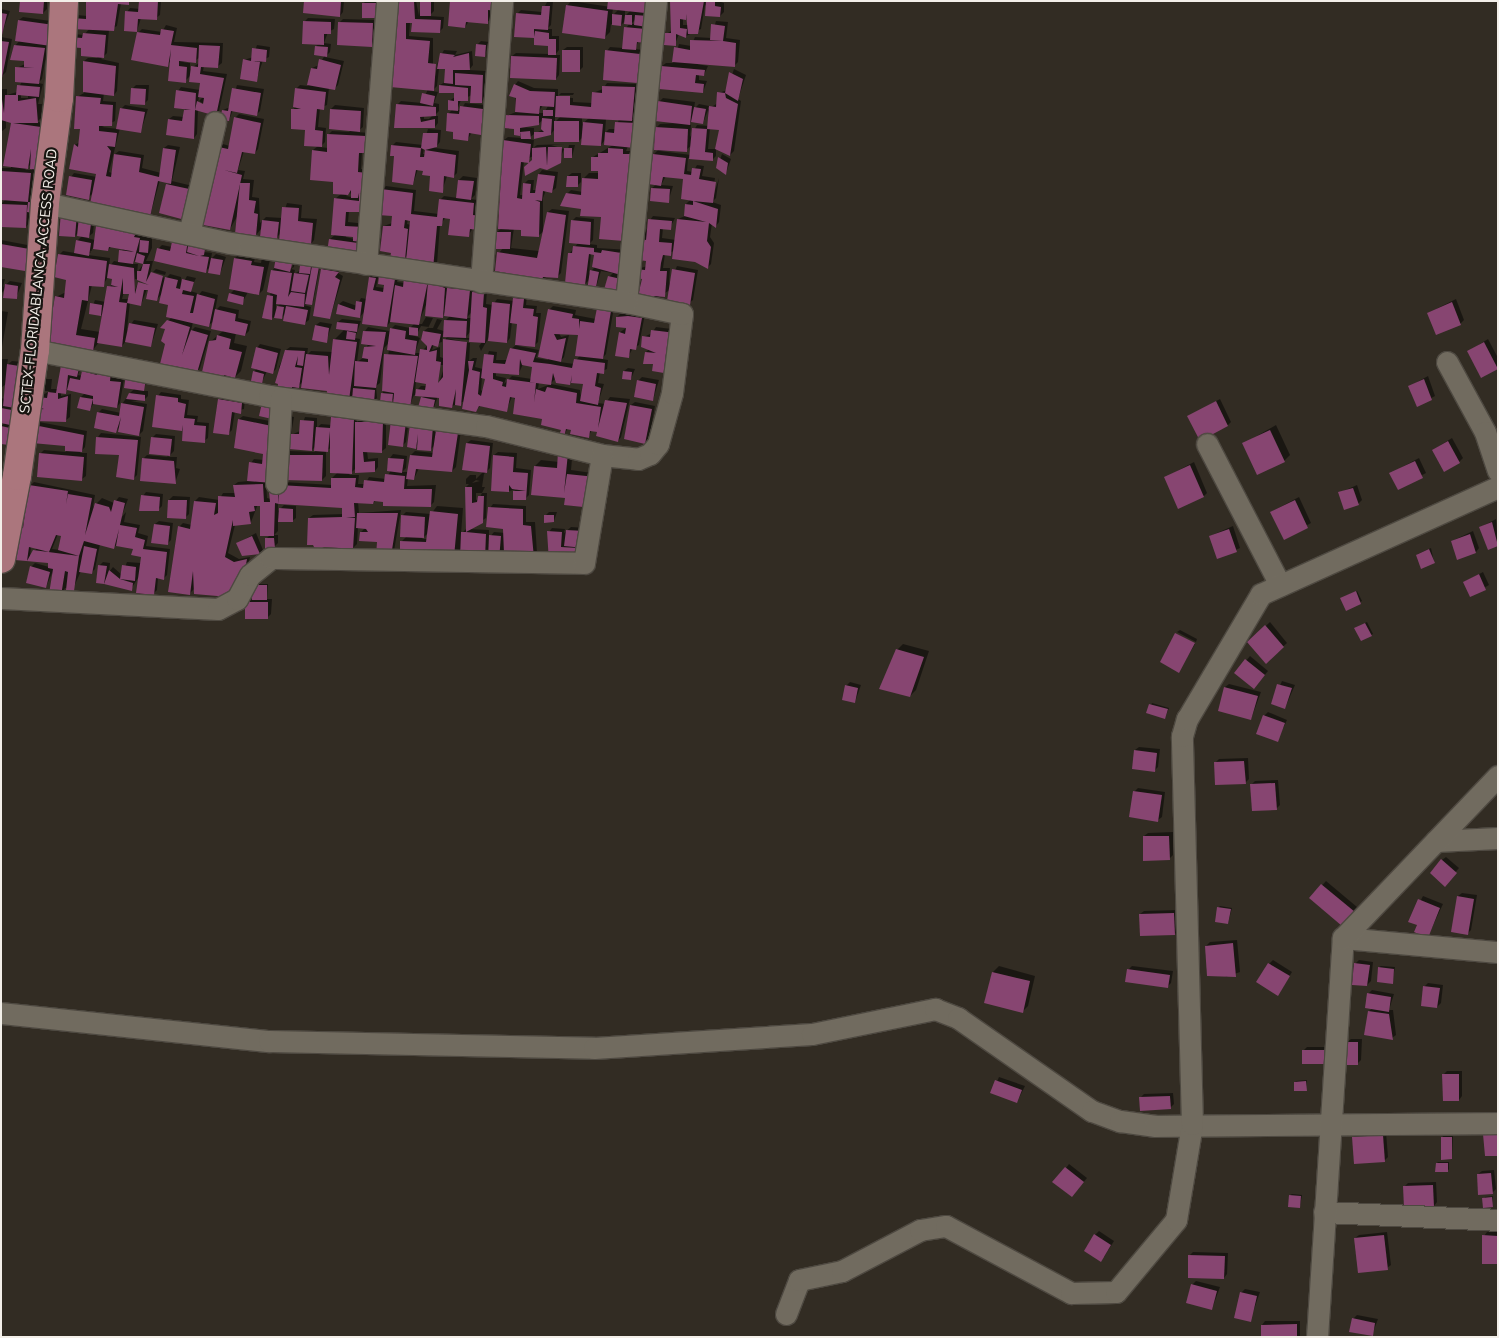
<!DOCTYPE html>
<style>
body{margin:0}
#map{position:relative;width:1499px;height:1338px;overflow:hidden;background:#322c23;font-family:"Nunito Sans",sans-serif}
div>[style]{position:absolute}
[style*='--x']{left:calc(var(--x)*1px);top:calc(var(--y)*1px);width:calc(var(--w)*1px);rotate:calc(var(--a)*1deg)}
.shadow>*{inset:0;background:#0007}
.building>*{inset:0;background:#874571}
.roads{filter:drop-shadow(1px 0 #4e4941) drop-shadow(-1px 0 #4e4941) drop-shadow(0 1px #4e4941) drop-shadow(0 -1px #4e4941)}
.minor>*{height:21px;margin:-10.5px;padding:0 10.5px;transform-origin:10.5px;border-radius:10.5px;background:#716b5f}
.major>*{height:28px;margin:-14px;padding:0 14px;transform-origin:14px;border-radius:14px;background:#ab767d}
span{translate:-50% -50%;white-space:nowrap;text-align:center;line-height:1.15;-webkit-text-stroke:4.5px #181511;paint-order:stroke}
.street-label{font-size:14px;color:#f3efe9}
.frame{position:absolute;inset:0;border:2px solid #f3efe9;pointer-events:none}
</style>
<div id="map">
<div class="shadow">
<div style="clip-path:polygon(21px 1px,47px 1px,47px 9px,43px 13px)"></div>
<div style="clip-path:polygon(87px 1px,131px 1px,121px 3px,117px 26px,109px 30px,107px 53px,101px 59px,119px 63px,117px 91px,114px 95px,104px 93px,103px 101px,116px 102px,115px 121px,102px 127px,118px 129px,121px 109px,125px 105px,148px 109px,141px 131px,120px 128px,109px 172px,112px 173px,115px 154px,119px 151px,144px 155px,142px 168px,161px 173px,164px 148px,168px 145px,180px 147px,172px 181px,197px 187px,160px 212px,169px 182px,160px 180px,150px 216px,93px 193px,88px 198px,71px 177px,74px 173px,97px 177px,98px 173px,75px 145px,80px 142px,81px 128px,77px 97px,84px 93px,84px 61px,88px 58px,98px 58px,82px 47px,70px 46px,74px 34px,84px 35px,89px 29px,74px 19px,77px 15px,87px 16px)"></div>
<div style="clip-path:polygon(140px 1px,161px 1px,160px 15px,156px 18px,141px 18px,137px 31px,127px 12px,130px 8px,140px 9px)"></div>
<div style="clip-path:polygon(305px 1px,344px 1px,343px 12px,340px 16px)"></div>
<div style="clip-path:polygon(366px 1px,379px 1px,379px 13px,363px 4px)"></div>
<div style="clip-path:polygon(evenodd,399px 1px,416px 1px,419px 16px,421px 1px,434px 1px,434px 11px,429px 16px,444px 17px,443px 28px,439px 32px,410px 22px,409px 36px,433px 38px,433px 87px,438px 61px,444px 50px,457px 51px,455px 55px,472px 51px,473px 65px,469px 70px,486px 71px,485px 98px,481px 102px,472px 95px,461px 100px,457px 110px,461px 110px,465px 103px,486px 105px,484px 130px,481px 133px,472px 132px,468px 139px,455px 131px,449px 113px,453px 109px,449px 101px,455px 97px,456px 92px,440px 85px,445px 82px,446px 68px,439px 68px,437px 86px,432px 91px,438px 92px,434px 103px,439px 104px,439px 111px,434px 116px,438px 116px,438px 123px,435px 127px,396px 127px,397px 105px,401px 101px,422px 103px,428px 89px,394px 21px,399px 17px,399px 1px,424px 115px,433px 115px,429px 119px,424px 119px,424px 115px)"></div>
<div style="clip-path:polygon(451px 1px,491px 9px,491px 19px,487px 22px,469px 21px,465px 27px)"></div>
<div style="clip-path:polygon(529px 1px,553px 1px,551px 25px,547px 29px,552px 29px,552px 36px,559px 36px,559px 50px,555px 55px,560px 55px,559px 75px,556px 79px,512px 56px,516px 53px,549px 54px,549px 45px,535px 37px,516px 36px,517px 14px,521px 10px,542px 12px,547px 2px)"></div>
<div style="clip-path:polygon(evenodd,571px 1px,651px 13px,635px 49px,643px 50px,641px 78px,637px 81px,607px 51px,610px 47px,623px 48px,626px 28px,630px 23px,626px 20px,621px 25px,611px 24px,610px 32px,604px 38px,567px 6px,571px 1px,613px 8px,619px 9px,612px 16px,613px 8px,571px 1px,625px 10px,631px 10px,625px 16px,625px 10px,571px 1px,636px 19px,635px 24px,631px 24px,636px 19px)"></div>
<div style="clip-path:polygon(evenodd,671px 1px,718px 1px,724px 3px,724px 12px,720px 16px,705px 5px,701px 29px,686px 36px,679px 34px,675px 44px,666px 34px,673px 30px,671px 1px,688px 16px,688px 25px,683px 25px,683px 18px,688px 16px)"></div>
<div style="clip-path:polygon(1px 9px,10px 11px,2px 33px,1px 33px)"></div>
<div style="clip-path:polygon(evenodd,23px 17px,57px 22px,48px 44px,42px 79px,38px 83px,43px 84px,38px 104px,42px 104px,41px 118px,37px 122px,44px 123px,31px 198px,43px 200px,30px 211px,29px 223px,26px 227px,1px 226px,1px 204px,6px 199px,1px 199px,1px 168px,11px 168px,13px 122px,6px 120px,6px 128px,1px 132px,1px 89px,7px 89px,7px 95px,17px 92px,22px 81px,17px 68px,25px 64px,26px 60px,15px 46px,20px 40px,19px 20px,23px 17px,21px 94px,28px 95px,28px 98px,21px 98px,21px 94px,23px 17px,32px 163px,32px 170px,25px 170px,32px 163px)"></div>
<div style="clip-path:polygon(evenodd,308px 18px,335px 19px,334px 29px,328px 32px,324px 43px,331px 44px,330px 52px,325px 57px,344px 61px,338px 85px,334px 89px,329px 88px,327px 105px,320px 108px,318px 127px,326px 128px,325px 142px,320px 147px,328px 148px,328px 135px,332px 131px,350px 132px,331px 109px,335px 105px,364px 108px,363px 127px,357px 132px,370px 133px,362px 152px,361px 169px,371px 170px,370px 207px,349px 211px,348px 222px,367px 224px,356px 255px,330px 239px,336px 234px,335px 199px,341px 194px,313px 150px,318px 146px,293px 110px,296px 106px,296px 89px,300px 85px,308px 86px,312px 68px,319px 65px,325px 55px,316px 46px,319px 44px,305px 21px,308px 18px,350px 192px,352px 197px,346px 196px,350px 192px,308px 18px,346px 235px,354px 236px,354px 239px,346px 237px,346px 235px)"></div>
<div style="clip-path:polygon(343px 19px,376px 20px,375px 42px,371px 46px,339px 23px)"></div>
<div style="clip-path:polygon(716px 21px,728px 22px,726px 38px,740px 40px,738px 62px,734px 66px,686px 62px,708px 66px,704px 75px,699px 74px,699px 80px,707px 81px,703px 92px,662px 66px,666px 63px,673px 63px,679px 44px,691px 46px,695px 37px,711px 38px)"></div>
<div style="clip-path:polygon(evenodd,166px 25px,177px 28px,174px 42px,223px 43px,222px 63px,218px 66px,204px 66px,203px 71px,227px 74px,219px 111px,215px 114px,198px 110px,197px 134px,194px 138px,169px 119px,173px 116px,184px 117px,185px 108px,178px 91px,181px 87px,200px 90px,201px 82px,191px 75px,185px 81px,171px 61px,167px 65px,138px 33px,142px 29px,162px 32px,166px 25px,200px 57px,199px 63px,190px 69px,190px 63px,182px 63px,195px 61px,200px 57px,166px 25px,199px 96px,204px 96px,199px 101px,209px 107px,198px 103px,199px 96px)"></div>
<div style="clip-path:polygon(1px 37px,12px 39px,6px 72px,2px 76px)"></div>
<div style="clip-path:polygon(481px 41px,489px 42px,485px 55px,477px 45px)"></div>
<div style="clip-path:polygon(257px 45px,270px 47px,269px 57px,263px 60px,256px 81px,244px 60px,253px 57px)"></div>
<div style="clip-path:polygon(567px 47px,583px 47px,583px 67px,579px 71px,563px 50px)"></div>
<div style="clip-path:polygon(evenodd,734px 69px,746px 75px,738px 99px,741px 101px,734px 151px,730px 155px,720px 129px,710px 128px,708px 149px,716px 149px,716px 156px,712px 160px,688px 158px,687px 171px,693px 172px,697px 165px,704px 166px,702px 176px,715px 178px,712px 200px,719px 178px,716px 198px,712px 202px,721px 205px,719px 222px,716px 226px,712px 223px,710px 237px,714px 243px,711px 264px,708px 267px,674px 251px,665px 254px,663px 268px,670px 268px,669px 284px,677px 266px,698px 270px,693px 300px,689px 303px,670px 290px,653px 300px,638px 269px,647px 266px,643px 240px,650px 220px,653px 216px,675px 218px,670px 228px,663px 228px,662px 238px,676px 240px,678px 219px,685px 216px,686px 204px,691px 199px,685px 178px,666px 176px,661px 185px,673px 186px,668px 202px,652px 188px,657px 184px,654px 154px,659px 149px,656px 128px,660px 124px,677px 123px,659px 102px,663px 98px,695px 102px,694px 109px,699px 104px,709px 106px,708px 109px,718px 103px,719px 93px,727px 90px,734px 69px,708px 110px,709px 126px,697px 125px,690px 137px,691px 125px,688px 125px,692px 121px,703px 123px,708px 110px,734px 69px,692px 145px,691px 155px,660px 151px,686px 150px,692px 145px)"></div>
<div style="clip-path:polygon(evenodd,518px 81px,534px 88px,558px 89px,558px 97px,573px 98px,573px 102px,593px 103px,593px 93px,603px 89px,607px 83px,638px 84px,635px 116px,632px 120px,639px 120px,626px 151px,641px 151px,604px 216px,582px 208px,567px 194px,571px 190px,583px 192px,584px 178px,589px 173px,599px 173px,593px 157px,613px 145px,605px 140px,601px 145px,583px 137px,579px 141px,555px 129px,551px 134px,536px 133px,542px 130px,543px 120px,538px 124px,521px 127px,534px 128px,534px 134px,528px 139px,534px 140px,533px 148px,537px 145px,565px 144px,551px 145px,564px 149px,558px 164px,547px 168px,534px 160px,533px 156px,524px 161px,520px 195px,524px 195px,524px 184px,528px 180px,534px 180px,533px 190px,537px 190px,539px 174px,542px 170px,558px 172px,556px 188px,552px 191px,546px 190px,543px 198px,543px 232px,539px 235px,514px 228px,511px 248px,539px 251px,548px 212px,552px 209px,569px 211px,561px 273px,557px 277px,546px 277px,540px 283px,508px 272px,499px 253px,503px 248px,497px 232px,502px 228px,504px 140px,508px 137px,522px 138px,522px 135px,515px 134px,515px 128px,506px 116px,516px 112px,515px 85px,518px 81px,543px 105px,548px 106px,544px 113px,538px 113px,543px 105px,518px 81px,555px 116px,561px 116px,555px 122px,555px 116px,518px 81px,582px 117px,589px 118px,582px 124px,582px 117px,518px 81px,606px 119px,619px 119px,616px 129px,609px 129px,605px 133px,606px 119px)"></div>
<div style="clip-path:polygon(136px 85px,149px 85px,148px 100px,144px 104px,133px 88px)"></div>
<div style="clip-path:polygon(237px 85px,264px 89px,260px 111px,256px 115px,233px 110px,229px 120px,223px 110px,230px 107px)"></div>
<div style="clip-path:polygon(561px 93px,574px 93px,573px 95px,559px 95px)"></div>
<div style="clip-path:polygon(239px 114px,264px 119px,258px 149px,255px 153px,244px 151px,238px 170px,245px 171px,243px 179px,254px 180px,252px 197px,259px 198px,260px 223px,266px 217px,282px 218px,287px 203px,302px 205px,301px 218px,317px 219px,314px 240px,311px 244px,281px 233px,277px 237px,262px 228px,256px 235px,238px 215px,230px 229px,219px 143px,230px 146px,235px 118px)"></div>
<div style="clip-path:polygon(evenodd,428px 129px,441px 130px,440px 142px,435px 148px,459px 151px,457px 173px,453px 177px,447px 176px,442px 191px,432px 175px,424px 170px,418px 169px,413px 184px,392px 146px,396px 142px,423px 145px,428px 129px,424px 148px,426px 149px,426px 154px,423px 154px,424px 148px)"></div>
<div style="clip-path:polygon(569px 145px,575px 145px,572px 157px,568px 149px)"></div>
<div style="clip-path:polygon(722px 154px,731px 159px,726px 173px,717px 168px)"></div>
<div style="clip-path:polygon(572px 173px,581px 173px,581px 182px,577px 186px,568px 176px)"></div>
<div style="clip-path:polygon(evenodd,463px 176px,477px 178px,475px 195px,471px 199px,477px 200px,478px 228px,473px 228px,468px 236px,452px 217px,446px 217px,440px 225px,437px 264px,408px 254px,404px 259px,392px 251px,384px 226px,392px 223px,393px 215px,382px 190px,386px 186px,416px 190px,414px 211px,439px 214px,440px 200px,444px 196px,458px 198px,459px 180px,463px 176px,408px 219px,411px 220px,411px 225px,407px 224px,408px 219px)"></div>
<div style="clip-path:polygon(evenodd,62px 213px,95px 214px,93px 233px,87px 238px,95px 240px,100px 222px,151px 234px,148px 237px,152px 238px,152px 248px,146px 261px,153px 261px,150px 274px,165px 278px,164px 280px,170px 274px,181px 277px,182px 285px,187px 276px,196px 278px,190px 291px,197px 293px,196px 298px,202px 291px,218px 295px,215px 311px,220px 306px,239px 310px,238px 318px,251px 321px,249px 331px,245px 335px,236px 333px,234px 343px,247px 346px,241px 371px,235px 377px,226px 375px,223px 378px,210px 342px,223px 331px,214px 321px,209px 325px,193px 322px,191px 331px,195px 327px,211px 331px,200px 368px,197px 372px,178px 366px,174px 371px,166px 329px,162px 327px,172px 317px,170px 304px,163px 293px,156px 300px,147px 289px,141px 305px,130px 302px,127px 330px,134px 320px,158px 324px,151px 346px,126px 341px,122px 346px,99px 342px,93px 350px,49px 343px,56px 297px,66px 292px,67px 279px,59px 255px,63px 251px,75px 253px,77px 241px,82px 236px,79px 232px,75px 236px,62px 213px,112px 246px,123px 248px,119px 262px,114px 261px,109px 267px,110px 258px,88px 255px,93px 248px,108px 250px,112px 246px,62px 213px,137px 258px,137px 261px,144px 263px,137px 273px,138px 264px,132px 264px,137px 258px,62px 213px,108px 277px,113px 278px,106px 302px,95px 300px,90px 313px,102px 315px,100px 332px,81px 329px,92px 285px,103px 285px,108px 277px,62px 213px,135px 279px,147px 281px,154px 288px,138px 283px,133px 295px,135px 279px,62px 213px,124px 292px,130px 293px,129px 299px,122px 299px,124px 292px)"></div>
<div style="clip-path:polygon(evenodd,576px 217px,594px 219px,593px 240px,589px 244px,597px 245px,597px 248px,631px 250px,620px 291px,609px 277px,613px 273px,601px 271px,595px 291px,590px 279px,585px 284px,570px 253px,578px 243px,572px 221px,576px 217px,591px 253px,595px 254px,596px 266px,589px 273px,591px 253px)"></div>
<div style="clip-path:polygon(1px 240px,38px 247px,1px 266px)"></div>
<div style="clip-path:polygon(209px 240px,204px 252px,212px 253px,211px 259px,216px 254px,226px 257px,220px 274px,210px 267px,206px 271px,158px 249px,162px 245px,172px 247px)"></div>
<div style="clip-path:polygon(239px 255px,255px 257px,254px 262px,261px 263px,262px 257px,271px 255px,263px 290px,259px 294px,248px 292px,242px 303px,230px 294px,235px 289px,235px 258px)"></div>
<div style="clip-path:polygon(evenodd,306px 255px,320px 266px,313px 302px,304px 305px,311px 307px,309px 320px,305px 323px,286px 313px,281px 318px,264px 317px,271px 292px,272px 271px,276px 266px,292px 268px,295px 256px,294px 267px,291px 269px,295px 270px,294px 274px,301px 270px,306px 255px,276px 303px,281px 303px,276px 308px,276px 303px)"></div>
<div style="clip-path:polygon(326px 266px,341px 268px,338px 273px,343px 276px,330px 318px,322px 270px)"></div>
<div style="clip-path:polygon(156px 269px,166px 272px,165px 275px,153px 272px)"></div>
<div style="clip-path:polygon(evenodd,384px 273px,398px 275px,397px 282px,405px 283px,406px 278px,448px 284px,448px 289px,452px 285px,473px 287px,473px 293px,477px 289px,487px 289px,486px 304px,493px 305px,497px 299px,514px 301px,518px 295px,527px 296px,526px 305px,537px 306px,536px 313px,541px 313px,538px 342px,535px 345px,518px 346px,539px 350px,536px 358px,548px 360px,549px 310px,553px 306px,576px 310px,575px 315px,596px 319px,598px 308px,614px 307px,606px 354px,602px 359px,608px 360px,607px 369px,600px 372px,598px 383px,604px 384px,598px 403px,605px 404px,610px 397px,630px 399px,621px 437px,618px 441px,592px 430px,588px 437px,568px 428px,564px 435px,562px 429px,512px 397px,506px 411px,480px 406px,476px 411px,465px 401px,452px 406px,439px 393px,432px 413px,422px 398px,424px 396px,414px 395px,409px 407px,395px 398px,391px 401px,383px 393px,390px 342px,384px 348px,380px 383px,376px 386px,377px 398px,374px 401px,354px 394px,349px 398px,302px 383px,290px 392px,278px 389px,279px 367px,286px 350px,290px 347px,308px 348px,307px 355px,311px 351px,333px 352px,334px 340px,345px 329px,338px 322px,342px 319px,361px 321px,355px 338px,360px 339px,357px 362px,363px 358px,368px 344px,365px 331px,368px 327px,389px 331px,395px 325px,410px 328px,415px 323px,391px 321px,387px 326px,365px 311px,360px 317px,339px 304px,343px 301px,357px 306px,361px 298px,367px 299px,370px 277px,374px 274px,379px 274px,376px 287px,385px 288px,380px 277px,384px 273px,426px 305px,442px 316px,446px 312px,450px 316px,445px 321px,444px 331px,437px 329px,442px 320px,437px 319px,433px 328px,428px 328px,433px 318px,426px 317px,422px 324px,418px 324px,426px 305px,384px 273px,472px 312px,472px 318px,466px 318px,472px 312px,384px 273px,512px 322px,518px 323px,516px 345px,511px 349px,507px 360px,496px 360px,497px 352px,489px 351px,483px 369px,475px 367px,477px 358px,473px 358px,469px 361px,468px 383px,470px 343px,446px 338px,443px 358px,440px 357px,440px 347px,432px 350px,434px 344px,442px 342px,443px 334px,449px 336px,446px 338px,483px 341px,479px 346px,481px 351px,489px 337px,507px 342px,510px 338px,512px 322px,384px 273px,421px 326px,429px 327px,424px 331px,427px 346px,420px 353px,415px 353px,420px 338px,410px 334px,417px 334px,421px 326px,384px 273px,471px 331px,471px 338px,465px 338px,471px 331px,384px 273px,559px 333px,580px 334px,580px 355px,574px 364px,560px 362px,564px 357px,569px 335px,561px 337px,559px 333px,384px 273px,523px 364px,534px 366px,532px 379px,512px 376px,504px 384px,506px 378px,496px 376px,496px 372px,519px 373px,523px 364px,384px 273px,439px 365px,445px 365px,437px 389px,439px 365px,384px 273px,482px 377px,487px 377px,483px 392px,481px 390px,482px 377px,384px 273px,556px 378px,557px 382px,585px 383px,581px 399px,580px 390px,551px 384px,538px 389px,539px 382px,550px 384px,556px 378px,384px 273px,416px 381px,427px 383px,427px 386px,421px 386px,415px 392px,416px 381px)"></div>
<div style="clip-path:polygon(1px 279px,5px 279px,3px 287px,10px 281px,22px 283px,16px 298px,5px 289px,1px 294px)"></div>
<div style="clip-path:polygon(1456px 299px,1464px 320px,1460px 324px,1428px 313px)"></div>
<div style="clip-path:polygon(1px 311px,8px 312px,1px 353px)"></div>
<div style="clip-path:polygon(621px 313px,645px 314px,639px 345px,633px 348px,628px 357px,620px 332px,628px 327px,617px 317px)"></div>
<div style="clip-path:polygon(320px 322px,332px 324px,326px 342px,316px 325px)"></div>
<div style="clip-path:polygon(656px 327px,679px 330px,667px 368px,646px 352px,651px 347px,644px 337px,652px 333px)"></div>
<div style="clip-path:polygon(1488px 339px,1498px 358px,1498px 368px,1481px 376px,1469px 351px)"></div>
<div style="clip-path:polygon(260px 344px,281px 349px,276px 369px,273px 372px,267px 371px,262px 382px,254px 372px,257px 368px,257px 348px)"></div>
<div style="clip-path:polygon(1px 359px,8px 359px,7px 365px,12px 361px,22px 362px,13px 420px,9px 424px,13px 424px,1px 442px,1px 426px,5px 423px,1px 422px,1px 398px,5px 399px,6px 384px,1px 388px)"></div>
<div style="clip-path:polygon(63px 361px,83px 361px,78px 375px,82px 376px,87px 368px,114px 368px,113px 377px,124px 379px,120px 403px,117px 407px,94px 403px,90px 409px,81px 397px,85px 393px,69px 389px,61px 392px,61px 396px,71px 394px,70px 417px,66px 420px,36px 420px,39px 397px,50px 391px,39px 391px,43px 379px,52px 379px,51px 389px,58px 389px)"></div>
<div style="clip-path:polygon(628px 368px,635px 369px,631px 379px,624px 371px)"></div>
<div style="clip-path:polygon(149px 375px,143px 391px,148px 391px,148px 396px,144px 400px,131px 401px,147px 404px,143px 431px,139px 435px,121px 426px,115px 432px,98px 413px,102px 409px,121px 413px,122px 404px,130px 393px)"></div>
<div style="clip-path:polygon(1428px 376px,1435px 396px,1418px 405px,1410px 386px)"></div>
<div style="clip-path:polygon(642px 377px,659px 380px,653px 400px,638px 381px)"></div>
<div style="clip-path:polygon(161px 392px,181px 395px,181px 399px,189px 400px,187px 415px,198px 416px,197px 422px,209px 423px,208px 438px,204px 441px,184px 430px,154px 426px,158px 396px)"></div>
<div style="clip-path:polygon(223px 396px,245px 399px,244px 409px,235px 411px,232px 430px,228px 434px,219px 399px)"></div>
<div style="clip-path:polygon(1220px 399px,1231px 422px,1228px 425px,1189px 416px)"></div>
<div style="clip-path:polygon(635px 402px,655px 406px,649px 439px,645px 442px,631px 405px)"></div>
<div style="clip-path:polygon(336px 414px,357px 415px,357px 422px,360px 419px,386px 419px,386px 448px,382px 451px,367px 451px,368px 459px,378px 458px,378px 467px,375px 471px,357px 467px,349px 475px,359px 475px,358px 484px,365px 484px,369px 477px,386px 479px,391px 470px,390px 458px,393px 454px,407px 456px,406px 468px,402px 472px,409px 472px,411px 455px,415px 451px,434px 453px,435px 445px,431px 449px,419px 444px,415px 447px,411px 425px,436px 423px,435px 432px,441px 427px,461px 430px,456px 467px,452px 471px,419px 468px,414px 479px,408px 478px,407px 486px,436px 485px,434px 502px,430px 506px,376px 500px,373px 503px,358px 502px,359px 513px,401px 510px,394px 551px,361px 532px,366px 527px,358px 527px,357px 544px,353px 548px,309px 518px,313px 515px,344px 514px,343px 507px,278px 502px,278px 511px,284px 505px,296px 506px,296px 518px,292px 521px,278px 520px,278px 531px,274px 535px,278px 535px,278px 543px,274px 547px,266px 539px,270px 535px,261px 504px,258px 504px,251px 522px,235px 525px,228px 553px,239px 559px,250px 557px,246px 574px,195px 588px,189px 594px,179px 527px,183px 523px,192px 525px,195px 501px,199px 497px,219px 500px,223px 493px,235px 493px,234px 485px,238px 482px,249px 481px,251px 463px,254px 459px,264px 460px,265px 453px,239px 419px,243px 416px,275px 422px,266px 481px,267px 498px,271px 499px,284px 482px,332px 485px,332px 478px,338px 472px,332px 447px,326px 451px,326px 476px,322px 480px,286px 455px,290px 451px,315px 452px,316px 446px,312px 450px,291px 439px,287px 444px,286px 416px,294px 417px,291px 435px,300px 431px,305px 417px,317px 418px,317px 428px,321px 424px,332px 425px)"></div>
<div style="clip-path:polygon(409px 419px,406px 442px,403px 445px,390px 444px)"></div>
<div style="clip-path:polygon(39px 422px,87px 431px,85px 447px,80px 453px,87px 453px,86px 476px,82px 479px,40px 454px,44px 450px,66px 452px,66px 445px,36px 425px)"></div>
<div style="clip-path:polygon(1276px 425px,1290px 455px,1284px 461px,1243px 444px)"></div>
<div style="clip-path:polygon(101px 433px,141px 437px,137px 475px,134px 478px,120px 454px,98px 437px)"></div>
<div style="clip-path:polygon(156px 434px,175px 436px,174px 451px,168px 457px,177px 457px,176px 468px,180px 469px,175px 483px,143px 459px,147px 455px,168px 457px,152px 438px)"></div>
<div style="clip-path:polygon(1452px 438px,1463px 458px,1459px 462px,1433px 450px)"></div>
<div style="clip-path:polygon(evenodd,471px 440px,493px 443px,490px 468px,484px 474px,482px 487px,485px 487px,482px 493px,487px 493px,486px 518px,469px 529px,489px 530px,489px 538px,494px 532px,506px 533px,490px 508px,493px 504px,526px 506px,526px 522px,535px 522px,537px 553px,462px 548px,453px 556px,401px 542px,407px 536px,402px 516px,406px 512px,431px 514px,437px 506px,463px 508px,461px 534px,467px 528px,466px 487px,469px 484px,466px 484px,466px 479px,470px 475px,476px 475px,476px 479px,483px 472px,467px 443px,471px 440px,476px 480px,480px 481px,472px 483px,476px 480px,471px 440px,476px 493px,482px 493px,479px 499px,476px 500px,476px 493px,471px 440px,429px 532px,429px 539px,422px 539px,429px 532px)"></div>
<div style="clip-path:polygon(573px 448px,571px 470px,599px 474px,563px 497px,535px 466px,541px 460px,559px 462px)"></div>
<div style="clip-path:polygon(498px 452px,517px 453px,516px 468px,531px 470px,529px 495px,525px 499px,514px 491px,517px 489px,509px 491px,494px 455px)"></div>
<div style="clip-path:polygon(1419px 458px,1426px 473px,1398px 488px,1391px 473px)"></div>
<div style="clip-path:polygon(1194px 462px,1207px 493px,1204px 496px,1166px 477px)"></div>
<div style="clip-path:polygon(evenodd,34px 482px,95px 495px,93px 507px,102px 498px,114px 503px,119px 497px,128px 499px,121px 518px,126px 512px,124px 522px,140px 525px,138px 533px,148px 536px,146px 546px,170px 549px,167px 575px,163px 579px,158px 578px,157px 590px,153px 594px,140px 575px,131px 589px,97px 582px,99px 566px,103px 562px,110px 563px,109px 572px,113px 567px,122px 575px,127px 562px,141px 563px,142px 556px,135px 548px,100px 544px,95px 569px,91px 573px,81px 571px,73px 589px,65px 588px,61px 595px,52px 573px,46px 587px,31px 567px,35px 563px,49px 567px,49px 562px,17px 559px,20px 528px,24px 524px,30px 486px,34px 482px,58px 534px,62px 536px,60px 550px,52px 549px,58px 534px,34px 482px,31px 546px,37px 548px,30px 557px,31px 546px)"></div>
<div style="clip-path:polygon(1357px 485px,1362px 500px,1358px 504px,1339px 493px)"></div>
<div style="clip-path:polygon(146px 492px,163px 494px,162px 506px,158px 510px,143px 496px)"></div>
<div style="clip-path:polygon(173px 496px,190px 497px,189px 514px,185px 518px,169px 500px)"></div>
<div style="clip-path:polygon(1299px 497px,1311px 523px,1284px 538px,1271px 512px)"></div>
<div style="clip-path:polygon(549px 512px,557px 512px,554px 521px,545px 516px)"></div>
<div style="clip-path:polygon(1496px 519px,1498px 545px,1488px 548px,1481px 527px)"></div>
<div style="clip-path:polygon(159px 521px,173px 523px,171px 540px,167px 544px,155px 524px)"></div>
<div style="clip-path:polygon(1233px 526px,1240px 548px,1218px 558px,1210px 536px)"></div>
<div style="clip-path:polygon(571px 527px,588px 528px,581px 554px,563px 557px,549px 532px,552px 528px,565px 529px,564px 533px)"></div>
<div style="clip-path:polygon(1473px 531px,1479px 548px,1476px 552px,1452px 541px)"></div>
<div style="clip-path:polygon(256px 533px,263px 550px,259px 553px,238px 543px)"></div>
<div style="clip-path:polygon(1431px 548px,1434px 562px,1417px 555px,1418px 554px)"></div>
<div style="clip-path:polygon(1483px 572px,1489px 585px,1470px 596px,1464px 582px)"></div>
<div style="clip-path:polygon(254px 584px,268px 584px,267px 599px,272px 599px,271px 614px,267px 618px,246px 602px,253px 599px)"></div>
<div style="clip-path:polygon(1357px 591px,1362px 601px,1346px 609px,1343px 597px)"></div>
<div style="clip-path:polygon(1270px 622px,1287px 643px,1266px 662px,1249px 642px)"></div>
<div style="clip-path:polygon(1367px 622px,1373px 634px,1371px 635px,1357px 627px)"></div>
<div style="clip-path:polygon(1180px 630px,1197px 639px,1196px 642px,1177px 632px)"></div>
<div style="clip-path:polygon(1176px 634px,1195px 644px,1179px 671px)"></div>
<div style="clip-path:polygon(903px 644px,929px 651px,916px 690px,910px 696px,897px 650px)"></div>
<div style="clip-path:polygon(1250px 656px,1268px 671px,1258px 683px,1236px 673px)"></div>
<div style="clip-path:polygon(1282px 681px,1295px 685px,1285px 708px,1272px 704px)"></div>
<div style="clip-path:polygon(850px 682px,861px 685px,855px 702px,846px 686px)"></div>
<div style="clip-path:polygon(1229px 684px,1261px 692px,1251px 719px,1225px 687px)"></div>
<div style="clip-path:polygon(1152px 703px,1169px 708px,1165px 718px,1148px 712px)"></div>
<div style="clip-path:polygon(1268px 712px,1287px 720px,1277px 741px,1264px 716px)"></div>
<div style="clip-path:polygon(1139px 747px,1160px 749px,1158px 767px,1154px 771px,1135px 750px)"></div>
<div style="clip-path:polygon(1248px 758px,1249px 779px,1245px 783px,1215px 763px,1219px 759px)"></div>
<div style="clip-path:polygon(1278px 780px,1280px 805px,1276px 809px,1251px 785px,1255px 781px)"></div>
<div style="clip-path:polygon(1138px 788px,1165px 792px,1162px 817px,1158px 820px,1134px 792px)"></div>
<div style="clip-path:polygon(1173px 832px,1173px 855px,1169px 859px,1144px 836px,1148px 833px)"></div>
<div style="clip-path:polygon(1446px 857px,1459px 868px,1448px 881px,1442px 860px)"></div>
<div style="clip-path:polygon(1326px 881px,1357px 907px,1346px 921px,1311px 898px)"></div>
<div style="clip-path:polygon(1462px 893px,1477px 895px,1471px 930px,1467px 934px,1458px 896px)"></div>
<div style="clip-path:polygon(1423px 896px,1443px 904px,1428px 936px,1418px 925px,1410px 921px)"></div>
<div style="clip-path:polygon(1220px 906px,1232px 908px,1228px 923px,1218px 908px)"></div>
<div style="clip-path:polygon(1178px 910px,1178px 930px,1175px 934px,1140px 914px,1144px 911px)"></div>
<div style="clip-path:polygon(1237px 940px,1240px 972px,1226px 977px,1206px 946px,1210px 942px)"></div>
<div style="clip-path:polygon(1273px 960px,1292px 972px,1281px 990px,1269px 964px)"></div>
<div style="clip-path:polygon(1359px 960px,1373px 962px,1371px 981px,1367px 985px,1355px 964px)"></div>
<div style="clip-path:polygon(999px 966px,1035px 976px,1028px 1006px,1022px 1012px,993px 972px)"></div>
<div style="clip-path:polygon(1132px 966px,1173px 971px,1171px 983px,1168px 986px,1128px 970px)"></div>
<div style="clip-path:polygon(1381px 966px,1395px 967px,1392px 983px,1379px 967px)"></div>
<div style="clip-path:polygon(1428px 983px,1443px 985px,1441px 1003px,1437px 1007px,1424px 987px)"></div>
<div style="clip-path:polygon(1372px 990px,1394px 994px,1389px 1010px,1393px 1010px,1396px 1035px,1392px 1038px,1369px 1011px,1373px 1008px,1368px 994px)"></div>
<div style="clip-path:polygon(1351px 1039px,1362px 1039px,1361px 1060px,1357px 1064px,1347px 1042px)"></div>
<div style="clip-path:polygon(1307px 1047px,1328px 1047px,1328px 1059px,1303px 1051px)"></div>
<div style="clip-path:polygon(1447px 1071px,1462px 1071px,1462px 1096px,1459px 1100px,1444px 1074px)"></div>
<div style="clip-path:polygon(999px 1077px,1025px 1086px,1017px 1102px,992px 1093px)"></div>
<div style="clip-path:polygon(1307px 1080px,1306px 1089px,1295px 1082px,1296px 1081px)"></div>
<div style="clip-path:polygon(1173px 1093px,1174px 1104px,1170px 1108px,1140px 1098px,1144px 1094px)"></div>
<div style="clip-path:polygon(1386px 1132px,1388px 1157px,1384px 1161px,1353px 1137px,1357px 1133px)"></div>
<div style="clip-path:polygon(1443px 1136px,1453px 1136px,1452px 1158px,1442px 1138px)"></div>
<div style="clip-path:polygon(1438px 1162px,1449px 1162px,1449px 1170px,1437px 1163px)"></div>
<div style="clip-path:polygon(1069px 1164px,1087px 1178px,1075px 1192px,1066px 1168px)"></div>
<div style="clip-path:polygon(1494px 1170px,1496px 1189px,1492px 1193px,1478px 1174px,1482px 1171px)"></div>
<div style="clip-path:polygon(1436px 1182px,1437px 1202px,1434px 1206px,1405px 1186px,1408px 1183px)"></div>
<div style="clip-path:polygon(1292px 1194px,1302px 1195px,1300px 1206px,1290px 1195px)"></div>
<div style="clip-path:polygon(1493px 1196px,1492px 1206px,1484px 1199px,1485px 1197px)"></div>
<div style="clip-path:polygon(1099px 1231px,1114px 1241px,1104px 1257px,1095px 1235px)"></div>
<div style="clip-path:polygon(1387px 1232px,1391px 1265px,1387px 1268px,1355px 1238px,1359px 1235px)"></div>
<div style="clip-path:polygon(1487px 1232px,1498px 1232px,1498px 1263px,1484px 1236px)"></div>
<div style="clip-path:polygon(1193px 1252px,1228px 1253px,1227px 1274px,1224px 1278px,1190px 1255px)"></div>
<div style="clip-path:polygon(1196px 1281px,1220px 1287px,1212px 1309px,1192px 1285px)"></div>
<div style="clip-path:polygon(1245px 1289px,1260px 1292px,1250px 1321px,1241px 1293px)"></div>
<div style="clip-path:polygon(1357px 1315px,1378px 1319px,1372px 1335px,1353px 1319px)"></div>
<div style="clip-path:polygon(1265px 1321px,1300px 1321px,1300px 1337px,1262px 1337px,1262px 1325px)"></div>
</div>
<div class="building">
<div style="clip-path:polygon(20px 1px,44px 1px,43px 14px,19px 12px)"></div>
<div style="clip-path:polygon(86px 1px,129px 1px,129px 5px,118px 4px,114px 31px,72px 29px,72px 18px,86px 19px)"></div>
<div style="clip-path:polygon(139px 1px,158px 1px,157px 20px,138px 19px,137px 32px,160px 35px,161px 29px,174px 31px,171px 45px,197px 48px,196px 63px,179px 61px,179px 66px,187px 67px,186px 83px,168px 81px,171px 49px,168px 67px,131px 60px,137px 32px,124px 31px,125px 11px,138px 12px)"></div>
<div style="clip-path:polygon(304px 1px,341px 1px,340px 17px,303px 13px)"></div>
<div style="clip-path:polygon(398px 1px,414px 1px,415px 19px,441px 20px,440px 33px,411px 32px,412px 23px,406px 23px,406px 39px,430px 41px,428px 63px,436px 64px,434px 91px,390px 87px,392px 21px,398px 21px)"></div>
<div style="clip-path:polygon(420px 1px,431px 1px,431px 16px,420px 16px)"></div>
<div style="clip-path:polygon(450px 1px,496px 1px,496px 11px,488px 10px,488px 24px,466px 22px,465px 28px,448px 26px)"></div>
<div style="clip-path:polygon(608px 1px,646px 1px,645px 13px,607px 9px)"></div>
<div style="clip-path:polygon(670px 1px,704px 1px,698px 34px,688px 34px,686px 14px,686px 20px,680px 19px,680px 28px,687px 29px,686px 38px,676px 34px,676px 46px,664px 45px,665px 33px,671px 33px)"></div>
<div style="clip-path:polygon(706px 1px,715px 1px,715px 6px,721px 7px,720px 17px,705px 16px)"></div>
<div style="clip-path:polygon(362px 3px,376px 3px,376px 18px,362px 18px)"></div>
<div style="clip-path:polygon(566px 5px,608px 11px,605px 39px,562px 33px)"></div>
<div style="clip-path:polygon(542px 6px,550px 6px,548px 30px,534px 29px,534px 37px,535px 31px,549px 33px,549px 39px,556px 39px,556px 55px,548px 55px,548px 46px,534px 45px,534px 38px,514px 37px,516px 13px,541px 15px)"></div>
<div style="clip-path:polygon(1px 13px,7px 14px,2px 35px,1px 35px)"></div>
<div style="clip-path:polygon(612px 14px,622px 15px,621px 26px,612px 25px)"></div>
<div style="clip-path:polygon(625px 15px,632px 15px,632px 25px,624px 24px)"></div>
<div style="clip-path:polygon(635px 15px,648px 16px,647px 27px,634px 25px)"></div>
<div style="clip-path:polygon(18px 20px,54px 25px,51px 46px,15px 41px)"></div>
<div style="clip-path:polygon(303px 21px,331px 22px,331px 34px,324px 34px,324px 45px,302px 44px)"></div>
<div style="clip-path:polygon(338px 22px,373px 23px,372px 47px,337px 45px)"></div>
<div style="clip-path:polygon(711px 24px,725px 26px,723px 41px,736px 43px,735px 67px,672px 62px,674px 47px,690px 50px,690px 40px,723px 41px,710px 40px)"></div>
<div style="clip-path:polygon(624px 27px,646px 29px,645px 43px,637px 42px,636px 50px,622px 49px)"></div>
<div style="clip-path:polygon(83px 33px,106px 35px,104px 58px,81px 56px,81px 48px,69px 47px,70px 37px,82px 38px)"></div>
<div style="clip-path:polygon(1px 41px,9px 42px,2px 78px,1px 77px)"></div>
<div style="clip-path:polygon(476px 44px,486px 45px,485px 57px,475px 56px)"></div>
<div style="clip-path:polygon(14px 45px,45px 48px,39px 84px,15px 82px,15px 67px,34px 68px,24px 67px,24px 61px,10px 60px)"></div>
<div style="clip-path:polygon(199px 45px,220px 46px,218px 68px,201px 67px,200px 74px,224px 78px,216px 116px,195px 110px,194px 139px,166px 135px,168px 119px,182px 121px,184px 110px,191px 110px,174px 108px,176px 90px,196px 93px,195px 110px,197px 101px,203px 104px,204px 98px,198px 97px,200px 83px,189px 82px,191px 66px,198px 67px)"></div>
<div style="clip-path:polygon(315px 46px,328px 47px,327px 57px,314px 55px)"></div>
<div style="clip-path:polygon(252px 48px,267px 50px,266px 62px,253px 61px,260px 62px,257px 82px,240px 79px,243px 59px,251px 61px)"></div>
<div style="clip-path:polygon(562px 50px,580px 50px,580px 72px,562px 72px)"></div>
<div style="clip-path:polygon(605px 50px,640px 54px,637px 83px,603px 80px)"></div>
<div style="clip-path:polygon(440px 53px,455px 55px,453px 57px,469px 53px,470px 70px,453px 70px,453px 84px,444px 83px,445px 69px,437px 69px)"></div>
<div style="clip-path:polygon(511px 56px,557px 58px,556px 80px,510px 78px)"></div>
<div style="clip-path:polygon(319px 59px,341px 65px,335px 90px,307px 85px,311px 68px,317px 69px)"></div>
<div style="clip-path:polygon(83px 61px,116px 66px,114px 96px,83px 92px)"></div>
<div style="clip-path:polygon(661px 66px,705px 70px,704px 76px,696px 75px,695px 83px,704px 84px,703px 93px,659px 89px)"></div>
<div style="clip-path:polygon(729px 72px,743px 79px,738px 101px,725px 93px,726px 98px,738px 104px,730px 156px,715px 149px,719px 130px,707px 129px,709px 106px,716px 107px,717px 92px,725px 93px)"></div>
<div style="clip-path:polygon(455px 73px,483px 75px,482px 103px,470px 103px,471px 86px,455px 85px)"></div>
<div style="clip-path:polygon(514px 84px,530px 91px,555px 92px,554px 107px,540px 106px,539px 114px,515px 112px,516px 98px,509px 96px)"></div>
<div style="clip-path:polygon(17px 85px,40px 87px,39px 97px,18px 95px,18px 101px,36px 98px,38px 123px,13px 123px,41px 127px,38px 149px,44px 149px,43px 170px,30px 169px,31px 149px,28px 169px,3px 166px,11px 123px,1px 120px,1px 92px,4px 113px,5px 95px,16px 95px)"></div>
<div style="clip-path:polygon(439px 85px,468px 88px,468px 101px,458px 101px,458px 111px,448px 110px,448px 100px,454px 101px,454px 93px,439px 93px)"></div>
<div style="clip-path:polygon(602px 86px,635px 87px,632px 121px,555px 117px,556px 96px,570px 96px,570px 105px,591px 107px,592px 92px,602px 93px)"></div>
<div style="clip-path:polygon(131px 88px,146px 89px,145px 105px,130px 104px)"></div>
<div style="clip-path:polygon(232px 88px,261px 93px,257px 116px,231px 111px,229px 121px,220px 120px,222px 110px,228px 111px)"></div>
<div style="clip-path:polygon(295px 88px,326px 92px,324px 110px,317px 109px,315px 130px,323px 131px,322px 147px,304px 146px,305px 130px,291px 129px,291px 109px,301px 109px,293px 107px)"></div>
<div style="clip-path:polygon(422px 93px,435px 96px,433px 106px,420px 103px)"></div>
<div style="clip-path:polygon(76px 96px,101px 98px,100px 104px,113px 105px,112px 126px,99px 126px,99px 131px,117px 133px,115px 147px,107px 146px,111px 151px,106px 176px,111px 177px,114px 154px,141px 158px,139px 172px,159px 177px,163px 148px,176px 150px,171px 184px,158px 181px,150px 217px,90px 204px,96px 174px,69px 169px,74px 144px,78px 147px,80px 129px,74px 129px)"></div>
<div style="clip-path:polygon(658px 101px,692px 106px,690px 125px,655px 121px)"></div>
<div style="clip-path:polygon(396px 104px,436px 107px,436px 116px,420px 117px,421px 122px,435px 119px,435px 128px,394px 128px)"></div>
<div style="clip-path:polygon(460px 106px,483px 109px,481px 135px,469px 133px,468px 141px,453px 139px,453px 132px,446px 131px,447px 113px,459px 114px)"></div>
<div style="clip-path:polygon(694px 107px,706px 109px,703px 124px,691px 122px)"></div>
<div style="clip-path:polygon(120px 108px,145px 112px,141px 133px,116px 129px)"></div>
<div style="clip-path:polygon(330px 109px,361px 111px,360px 132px,329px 129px)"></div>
<div style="clip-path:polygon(543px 110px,553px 110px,553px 116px,543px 116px)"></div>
<div style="clip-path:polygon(504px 115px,539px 116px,539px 125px,520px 128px,520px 132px,530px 131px,531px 139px,521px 139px,520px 132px,520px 136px,514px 135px,514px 129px,504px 128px)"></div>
<div style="clip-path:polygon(234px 117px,261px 123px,255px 154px,242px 152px,237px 173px,224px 170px,242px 175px,230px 230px,198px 224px,214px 146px,228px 149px)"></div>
<div style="clip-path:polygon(542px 118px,552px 119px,551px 135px,534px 139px,534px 132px,544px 132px,541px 129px)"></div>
<div style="clip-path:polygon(554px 121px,579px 121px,579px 142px,554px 142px)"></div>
<div style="clip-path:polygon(583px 122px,603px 124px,601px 146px,581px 145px)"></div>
<div style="clip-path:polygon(615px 122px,636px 123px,635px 148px,604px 145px,605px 132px,614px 133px)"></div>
<div style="clip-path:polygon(655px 127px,688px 129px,687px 152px,654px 150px)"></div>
<div style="clip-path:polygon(692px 128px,707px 129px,705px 152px,713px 153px,713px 161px,689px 159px)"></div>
<div style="clip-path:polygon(423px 133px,438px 133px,437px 147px,425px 150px,456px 155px,454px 178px,444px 176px,443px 193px,429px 191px,430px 176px,422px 175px,423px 171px,416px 170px,413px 185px,392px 182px,394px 156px,390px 156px,391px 145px,421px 148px,420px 157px,424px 157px,425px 150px,421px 148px)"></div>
<div style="clip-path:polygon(327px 134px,366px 136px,366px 153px,359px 153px,358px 172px,368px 173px,366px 193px,359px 193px,368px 194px,367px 212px,346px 212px,345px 226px,364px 227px,362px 242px,353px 241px,353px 237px,331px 235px,334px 198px,359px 201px,359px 193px,358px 198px,351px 198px,351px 190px,348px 195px,333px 194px,333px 182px,310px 180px,312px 150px,327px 152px)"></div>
<div style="clip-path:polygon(503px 140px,531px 144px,529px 163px,521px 162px,517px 198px,522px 199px,523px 183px,531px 184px,530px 193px,535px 193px,538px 174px,555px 176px,552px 193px,543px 191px,542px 201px,535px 200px,540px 202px,539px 237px,521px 236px,521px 230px,498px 229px)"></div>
<div style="clip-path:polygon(546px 147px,547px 166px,548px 147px,562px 147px,561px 163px,547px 170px,540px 168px,525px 176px,524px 167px,532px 160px,532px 148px)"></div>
<div style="clip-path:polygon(564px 148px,572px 148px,572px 158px,564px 158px)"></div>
<div style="clip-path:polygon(608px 148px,623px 149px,623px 154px,638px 154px,624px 241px,599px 239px,601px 217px,580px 216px,581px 209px,560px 206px,566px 193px,581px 195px,582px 178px,598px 179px,598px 171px,591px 171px,591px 157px,598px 157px,598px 153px,608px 153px)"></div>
<div style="clip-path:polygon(653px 154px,686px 158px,684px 174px,691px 175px,692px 168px,701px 169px,699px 179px,716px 182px,713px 203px,693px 201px,718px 209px,716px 228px,709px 223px,707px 241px,711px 247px,708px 269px,695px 262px,672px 259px,677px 219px,706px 222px,684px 216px,685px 204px,693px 205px,693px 201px,681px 199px,683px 179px,663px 177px,661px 186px,648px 184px)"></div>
<div style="clip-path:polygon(718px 157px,728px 163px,726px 175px,716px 168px)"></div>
<div style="clip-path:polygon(1px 171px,31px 173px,28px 202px,40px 203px,39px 214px,27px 212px,28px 202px,1px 200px)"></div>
<div style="clip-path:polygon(69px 176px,92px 180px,89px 200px,66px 195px)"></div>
<div style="clip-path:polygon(567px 176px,578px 176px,578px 187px,566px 187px)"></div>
<div style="clip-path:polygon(458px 180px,474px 181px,471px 200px,456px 198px)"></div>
<div style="clip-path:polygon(240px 183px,250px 183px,249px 200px,256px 201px,254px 213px,258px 214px,256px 236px,235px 234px)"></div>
<div style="clip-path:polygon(166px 184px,194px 190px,185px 220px,159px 213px)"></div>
<div style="clip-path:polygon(651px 188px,670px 189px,669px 203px,650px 201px)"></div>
<div style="clip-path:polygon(381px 189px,413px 193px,411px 214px,437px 217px,439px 199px,474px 203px,473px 215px,480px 216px,478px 230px,470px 229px,469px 237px,448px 235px,450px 219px,443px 218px,442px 226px,437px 226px,433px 269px,406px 261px,410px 221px,405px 220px,404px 228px,408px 229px,405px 260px,390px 258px,391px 253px,380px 251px,383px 226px,391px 226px,392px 216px,378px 215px)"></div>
<div style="clip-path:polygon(1px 204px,27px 205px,26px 228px,1px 227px)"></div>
<div style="clip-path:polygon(282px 207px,299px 208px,298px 221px,313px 223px,311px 245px,279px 242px)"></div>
<div style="clip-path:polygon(61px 212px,77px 214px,75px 237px,59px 236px)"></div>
<div style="clip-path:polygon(547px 212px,566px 215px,558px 278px,543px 277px,541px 284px,506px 279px,506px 273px,495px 271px,497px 252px,537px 258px)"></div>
<div style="clip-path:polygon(79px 216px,92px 217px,89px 238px,77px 236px)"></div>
<div style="clip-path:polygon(648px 219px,672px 221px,671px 230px,660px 229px,659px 242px,672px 243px,671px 256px,663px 255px,661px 263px,660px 271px,667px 271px,665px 297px,654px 296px,653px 301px,637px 300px,642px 279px,636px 278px,636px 269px,645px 270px,646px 261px,639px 260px,642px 239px,646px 240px)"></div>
<div style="clip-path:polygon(262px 220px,279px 222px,277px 239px,260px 237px)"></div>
<div style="clip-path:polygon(571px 220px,591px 222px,590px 245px,569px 243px)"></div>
<div style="clip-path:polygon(125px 225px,123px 233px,127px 225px,139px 227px,134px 237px,140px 238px,133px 264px,118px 262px,119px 250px,134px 252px,131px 251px,109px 247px,108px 251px,93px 249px,96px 226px)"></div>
<div style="clip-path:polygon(496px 232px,511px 232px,510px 249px,496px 249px)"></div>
<div style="clip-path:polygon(173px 237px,188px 240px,186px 253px,199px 256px,187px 252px,189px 240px,206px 243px,204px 255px,200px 256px,209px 257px,206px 273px,154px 261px,157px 248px,170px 251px)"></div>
<div style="clip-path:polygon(329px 239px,358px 243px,356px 256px,327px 252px)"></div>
<div style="clip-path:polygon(76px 240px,91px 243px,89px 256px,74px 253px)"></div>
<div style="clip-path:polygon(140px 240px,149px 241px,148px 253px,139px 252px)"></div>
<div style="clip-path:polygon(1px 244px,35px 250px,31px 272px,1px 267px)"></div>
<div style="clip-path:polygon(573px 246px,594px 248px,594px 252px,601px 253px,602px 250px,628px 254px,621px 275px,592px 267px,594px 255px,589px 254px,585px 285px,565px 283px,568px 253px,572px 253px)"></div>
<div style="clip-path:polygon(137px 253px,145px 256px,143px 264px,135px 262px)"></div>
<div style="clip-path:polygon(58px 254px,107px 261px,104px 287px,89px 286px,88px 301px,82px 300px,76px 335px,95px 338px,93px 352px,47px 344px,55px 296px,64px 298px,66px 280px,54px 277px)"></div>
<div style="clip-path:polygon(276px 257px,293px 260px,290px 272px,274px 268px)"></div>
<div style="clip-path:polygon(211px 258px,223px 260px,220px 275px,208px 273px)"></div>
<div style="clip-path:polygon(234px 258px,252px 261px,251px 265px,264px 267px,259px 295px,229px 289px)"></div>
<div style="clip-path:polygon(301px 258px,312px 259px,310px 274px,299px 273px)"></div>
<div style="clip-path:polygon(evenodd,109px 264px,134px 268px,135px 294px,138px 282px,149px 285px,137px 280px,137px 271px,141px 271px,143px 264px,150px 264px,146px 282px,151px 272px,163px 276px,157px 301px,146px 299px,148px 290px,144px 290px,141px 306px,127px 303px,122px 347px,97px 343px,107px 286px,118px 287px,111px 285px,112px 279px,107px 278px,109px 264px,123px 278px,123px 294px,129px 294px,127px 303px,119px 302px,123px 278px)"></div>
<div style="clip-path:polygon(312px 266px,319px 267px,312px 305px,305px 304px)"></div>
<div style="clip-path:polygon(321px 269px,339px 272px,335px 277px,340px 280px,330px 319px,313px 316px)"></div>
<div style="clip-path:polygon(672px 269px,695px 273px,690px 305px,667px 301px)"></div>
<div style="clip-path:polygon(271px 270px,292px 273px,288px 297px,291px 292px,305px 294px,304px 307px,276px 304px,277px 295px,267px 292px)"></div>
<div style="clip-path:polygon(590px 270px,599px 272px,595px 292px,587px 291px)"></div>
<div style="clip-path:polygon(294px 273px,309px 275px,305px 293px,291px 291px)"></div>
<div style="clip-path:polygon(379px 276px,395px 279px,387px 327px,362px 324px,369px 277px,376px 278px,373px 290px,383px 292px,384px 285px,378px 284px)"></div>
<div style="clip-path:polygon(608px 276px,621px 279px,617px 296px,603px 293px)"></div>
<div style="clip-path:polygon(165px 277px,178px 280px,176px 288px,180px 289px,182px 279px,194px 282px,191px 292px,183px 290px,182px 294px,194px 296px,190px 313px,193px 313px,197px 294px,215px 299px,209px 327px,166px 317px,168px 305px,159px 303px)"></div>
<div style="clip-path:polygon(404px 277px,428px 281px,419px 325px,390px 322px,395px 285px,403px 287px)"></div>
<div style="clip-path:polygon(428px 282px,445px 288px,443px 318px,425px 316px)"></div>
<div style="clip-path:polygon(5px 284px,18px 286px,17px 299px,3px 298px)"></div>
<div style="clip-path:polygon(447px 288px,470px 290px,467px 319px,444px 316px)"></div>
<div style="clip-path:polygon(472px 292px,484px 293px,483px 307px,487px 308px,485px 343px,469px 342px)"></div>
<div style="clip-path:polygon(229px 293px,244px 297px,243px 305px,227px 301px)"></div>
<div style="clip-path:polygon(267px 295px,273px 296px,272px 320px,262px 318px)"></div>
<div style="clip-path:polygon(513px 298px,524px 299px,523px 308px,534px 309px,533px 316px,538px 317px,535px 347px,515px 345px,517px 324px,510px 323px)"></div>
<div style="clip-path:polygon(356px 301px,362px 302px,360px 318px,336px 314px,338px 304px,355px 310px)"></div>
<div style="clip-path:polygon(492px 302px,510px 304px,507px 343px,488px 341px)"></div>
<div style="clip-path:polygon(1452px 302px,1461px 325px,1436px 335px,1427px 313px)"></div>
<div style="clip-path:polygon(90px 303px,102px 305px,101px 316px,89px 314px)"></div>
<div style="clip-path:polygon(277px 306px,284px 307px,282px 319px,274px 318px)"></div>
<div style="clip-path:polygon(286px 306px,308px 310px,305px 325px,283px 321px)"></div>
<div style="clip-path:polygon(597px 308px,611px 311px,603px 359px,575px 356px,578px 335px,554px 334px,557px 340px,566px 338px,561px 362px,538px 357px,548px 309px,573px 314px,572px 318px,579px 319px,579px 329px,580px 321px,594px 323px)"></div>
<div style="clip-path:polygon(215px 309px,236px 314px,235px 321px,248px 324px,245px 336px,211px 329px)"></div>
<div style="clip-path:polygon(628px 316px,642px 318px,636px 350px,630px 349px,629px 358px,615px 356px,619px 332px,625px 334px,626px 328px,616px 327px,616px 317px)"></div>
<div style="clip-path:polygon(167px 320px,190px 327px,182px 355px,191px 330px,208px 335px,197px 373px,175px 366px,174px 372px,160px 364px,165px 344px,161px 341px,165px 329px,160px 328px)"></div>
<div style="clip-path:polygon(444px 320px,467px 321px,466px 338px,443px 337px)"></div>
<div style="clip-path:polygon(337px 322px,358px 324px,357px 332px,336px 329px)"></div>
<div style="clip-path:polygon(129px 323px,155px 328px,151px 347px,125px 342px)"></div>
<div style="clip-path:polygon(315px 325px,329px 328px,327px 343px,312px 340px)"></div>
<div style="clip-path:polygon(409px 327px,418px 328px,418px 336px,409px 335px)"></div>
<div style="clip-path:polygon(390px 328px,406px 331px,405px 339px,417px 341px,415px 355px,387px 350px)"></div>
<div style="clip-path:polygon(651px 330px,676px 333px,673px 354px,666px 354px,664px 373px,652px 371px,653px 364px,643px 364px,645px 352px,656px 353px,641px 347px,642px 336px,650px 337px)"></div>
<div style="clip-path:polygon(347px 331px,356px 333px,355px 340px,346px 339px)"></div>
<div style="clip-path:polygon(363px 331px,386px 332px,376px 388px,354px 386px,355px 361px,368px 362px,368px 359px,362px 358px,364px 347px,376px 346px,361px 344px)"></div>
<div style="clip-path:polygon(423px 331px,441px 334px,438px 347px,432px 345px,429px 352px,437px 350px,436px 361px,441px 362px,438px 383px,443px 377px,443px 339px,467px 342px,461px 406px,455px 405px,456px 389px,452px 408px,439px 406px,439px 398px,415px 396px,416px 389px,425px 390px,426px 384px,415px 382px,420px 349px,427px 350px,427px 346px,421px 340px)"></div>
<div style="clip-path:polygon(217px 335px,231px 339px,229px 349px,242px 352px,235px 378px,224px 375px,223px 380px,202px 372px,209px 341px,216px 340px)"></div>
<div style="clip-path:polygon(333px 339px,357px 342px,349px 400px,326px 396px,327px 391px,301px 388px,306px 354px,328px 356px,329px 375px)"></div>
<div style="clip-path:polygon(1484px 342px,1498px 369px,1481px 378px,1467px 351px)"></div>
<div style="clip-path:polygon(256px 347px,278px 353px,273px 374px,251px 368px)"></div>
<div style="clip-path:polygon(evenodd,510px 348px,536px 353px,533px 362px,550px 364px,572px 368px,574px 359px,605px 363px,604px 374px,597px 373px,595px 386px,601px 388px,598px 405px,580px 401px,583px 384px,571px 383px,572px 375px,570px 385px,556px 383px,553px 373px,551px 385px,536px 383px,534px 402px,536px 389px,545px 392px,547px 387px,577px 393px,576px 403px,601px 407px,598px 428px,605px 400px,627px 403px,618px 442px,596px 436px,597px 432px,590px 431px,589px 438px,570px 434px,571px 430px,566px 429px,564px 437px,559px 435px,561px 430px,541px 425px,542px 419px,513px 414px,515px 398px,510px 397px,507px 412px,479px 406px,476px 412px,462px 409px,469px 370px,468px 361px,474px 361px,472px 370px,480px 372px,478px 394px,481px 396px,485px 379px,481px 378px,484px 354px,494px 355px,493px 363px,505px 364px,510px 348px,520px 359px,522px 365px,532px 367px,530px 382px,536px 383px,507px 379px,506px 387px,502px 386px,503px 382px,493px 379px,493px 373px,519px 375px,520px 359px)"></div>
<div style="clip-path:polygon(285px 350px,305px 351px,303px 366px,297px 365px,298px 356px,295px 367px,302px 368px,299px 388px,292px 387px,291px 394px,277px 390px,278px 384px,275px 383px)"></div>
<div style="clip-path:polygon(384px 354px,418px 356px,410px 408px,393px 406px,394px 393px,382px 391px)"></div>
<div style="clip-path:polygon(62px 360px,80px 364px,77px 377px,68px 375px,66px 394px,58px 393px,58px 399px,68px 396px,66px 422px,35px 421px,35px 410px,44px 409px,37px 407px,38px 397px,47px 398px,48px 392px,56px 393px)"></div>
<div style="clip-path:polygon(7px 364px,19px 366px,15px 408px,3px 406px)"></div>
<div style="clip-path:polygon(97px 370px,111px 372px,110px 381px,121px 382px,117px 408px,93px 404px,93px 399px,90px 411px,77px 408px,80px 397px,93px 399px,93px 396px,67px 390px,70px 378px,80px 380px,82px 371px,97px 375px)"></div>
<div style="clip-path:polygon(253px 371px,264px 374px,262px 384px,251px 381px)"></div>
<div style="clip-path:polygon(623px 371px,632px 372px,631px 380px,622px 379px)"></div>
<div style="clip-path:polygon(126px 375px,146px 379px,144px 391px,124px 388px)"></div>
<div style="clip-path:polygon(1424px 379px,1432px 400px,1417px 407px,1408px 386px)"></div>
<div style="clip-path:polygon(637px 380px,656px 384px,653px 401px,634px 397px)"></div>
<div style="clip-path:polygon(353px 388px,375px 390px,374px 403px,352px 400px)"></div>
<div style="clip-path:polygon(129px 393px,145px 395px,145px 401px,126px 399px)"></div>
<div style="clip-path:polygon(381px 393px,393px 394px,392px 403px,380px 402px)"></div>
<div style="clip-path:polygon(156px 395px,178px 398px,178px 402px,186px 404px,184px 418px,195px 419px,194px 425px,206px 426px,205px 443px,182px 441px,183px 425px,182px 431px,152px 427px)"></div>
<div style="clip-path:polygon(421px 397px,435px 400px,432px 414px,417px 411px)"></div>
<div style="clip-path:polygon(218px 399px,242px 403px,241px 414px,232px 412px,229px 435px,213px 433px)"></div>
<div style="clip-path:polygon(1216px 401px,1228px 426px,1200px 441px,1187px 416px)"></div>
<div style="clip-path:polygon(121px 403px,144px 407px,139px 436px,118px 432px,121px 417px,116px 433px,94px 428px,97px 412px,119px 416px)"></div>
<div style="clip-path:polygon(262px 403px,274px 406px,272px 419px,259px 416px)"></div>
<div style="clip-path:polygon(630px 405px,652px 409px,645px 444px,624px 439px)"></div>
<div style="clip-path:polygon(1px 408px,12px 410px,10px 425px,1px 423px)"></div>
<div style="clip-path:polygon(331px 417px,354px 419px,352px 474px,330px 473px,330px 431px,328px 452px,314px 451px,316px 427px,330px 428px)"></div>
<div style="clip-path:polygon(238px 419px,272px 426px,273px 483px,247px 481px,249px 462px,262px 464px,263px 454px,234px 448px)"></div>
<div style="clip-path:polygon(300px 420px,314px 421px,312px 451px,289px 449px,290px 434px,299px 434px)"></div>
<div style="clip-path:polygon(391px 420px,406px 422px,403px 447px,388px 445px)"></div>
<div style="clip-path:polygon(355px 422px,383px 422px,382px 453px,363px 452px,364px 462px,375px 461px,375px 472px,355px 473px)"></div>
<div style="clip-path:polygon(410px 424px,433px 426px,431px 451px,417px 450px,418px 434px,416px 449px,407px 447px)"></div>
<div style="clip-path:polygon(34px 425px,84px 435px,82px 452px,65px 451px,65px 446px,32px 443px)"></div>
<div style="clip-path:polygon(1px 426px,10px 428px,9px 445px,1px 444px)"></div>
<div style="clip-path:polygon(436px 430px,458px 433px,452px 472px,416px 469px,414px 480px,406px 479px,410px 455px,432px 457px)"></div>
<div style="clip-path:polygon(1270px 430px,1285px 462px,1257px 475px,1242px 443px)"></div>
<div style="clip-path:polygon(96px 437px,138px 440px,134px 480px,116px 477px,119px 455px,95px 454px)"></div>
<div style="clip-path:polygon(151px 437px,172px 439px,170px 456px,149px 454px)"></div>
<div style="clip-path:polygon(1448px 441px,1460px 463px,1444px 472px,1432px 450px)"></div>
<div style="clip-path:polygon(466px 443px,490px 446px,487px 473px,462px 470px)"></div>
<div style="clip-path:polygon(558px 452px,568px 453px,564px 493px,567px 474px,596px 477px,593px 508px,564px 505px,565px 498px,531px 495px,534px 466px,557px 468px)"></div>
<div style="clip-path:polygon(39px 453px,84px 457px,82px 481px,37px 477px)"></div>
<div style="clip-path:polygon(285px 455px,323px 455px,322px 481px,284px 480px)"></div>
<div style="clip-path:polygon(493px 455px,514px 457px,513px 472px,528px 473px,526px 500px,513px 500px,513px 491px,526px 491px,512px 489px,509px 485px,509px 492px,491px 491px)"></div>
<div style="clip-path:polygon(142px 458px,174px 461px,176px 484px,140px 481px)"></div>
<div style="clip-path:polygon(388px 458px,404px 459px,402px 473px,387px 471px)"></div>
<div style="clip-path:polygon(1415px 461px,1423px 478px,1398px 490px,1389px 473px)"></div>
<div style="clip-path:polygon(1190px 465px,1204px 497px,1178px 509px,1164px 477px)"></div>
<div style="clip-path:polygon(385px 474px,405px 476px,404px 489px,432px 489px,431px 507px,383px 506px,383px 502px,374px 501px,373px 504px,354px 503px,355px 517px,346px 517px,355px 518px,353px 549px,324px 547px,316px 551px,313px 545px,307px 545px,308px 518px,342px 517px,342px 508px,279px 504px,279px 485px,331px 488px,331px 478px,356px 478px,355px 487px,363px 488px,364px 480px,384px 482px)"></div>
<div style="clip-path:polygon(263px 484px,264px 502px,270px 502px,269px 491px,278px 490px,279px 504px,275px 503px,274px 536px,260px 536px,260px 506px,254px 506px,255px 511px,249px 512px,251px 524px,233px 526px,233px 520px,225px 557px,234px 562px,247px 559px,245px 570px,229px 597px,194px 594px,193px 571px,190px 595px,168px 592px,178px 526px,190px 529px,194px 501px,216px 503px,214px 515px,218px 513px,234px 515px,218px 513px,218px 496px,235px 497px,233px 485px)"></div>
<div style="clip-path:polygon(29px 485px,68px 491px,66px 504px,68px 494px,92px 498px,85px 535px,95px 503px,109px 507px,111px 512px,114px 500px,125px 503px,120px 525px,137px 528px,135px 537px,145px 540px,143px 549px,167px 552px,164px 580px,156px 578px,154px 595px,136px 593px,141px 557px,131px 555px,133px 549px,116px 546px,119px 529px,114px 549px,84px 541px,79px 556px,58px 550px,61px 536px,56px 535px,49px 552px,29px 547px,27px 561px,33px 550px,79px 556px,74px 591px,66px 590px,68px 572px,65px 571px,61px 596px,49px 594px,53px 569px,48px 568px,48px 563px,15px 560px,19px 527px,23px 528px)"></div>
<div style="clip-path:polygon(465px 487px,472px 487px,472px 503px,477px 502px,478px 496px,484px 496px,483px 523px,466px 532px,486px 534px,485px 559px,460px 558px,461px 532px,466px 532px)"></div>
<div style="clip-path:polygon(1353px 488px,1359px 505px,1344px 510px,1338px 492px)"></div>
<div style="clip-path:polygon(141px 495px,160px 497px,159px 511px,139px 511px)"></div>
<div style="clip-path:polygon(168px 500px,187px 500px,186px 519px,167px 518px)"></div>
<div style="clip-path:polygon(1295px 500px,1308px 528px,1284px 540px,1270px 512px)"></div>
<div style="clip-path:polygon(488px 507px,523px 509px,523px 525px,531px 526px,534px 558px,504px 554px,503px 529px,486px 527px)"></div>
<div style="clip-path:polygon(279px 508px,293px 509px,293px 522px,278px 522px)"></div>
<div style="clip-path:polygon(430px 511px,458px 514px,454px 557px,400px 553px,400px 541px,426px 542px)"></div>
<div style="clip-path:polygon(357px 513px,398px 513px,391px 556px,376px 556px,377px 542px,359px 541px,360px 532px,368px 532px,366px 529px,356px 528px)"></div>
<div style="clip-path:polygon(401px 515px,425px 517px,424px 538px,400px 537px)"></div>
<div style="clip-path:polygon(544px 515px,554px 515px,554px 522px,544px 523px)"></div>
<div style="clip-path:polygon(1492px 522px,1498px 546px,1488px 550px,1479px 527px)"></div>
<div style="clip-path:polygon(154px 524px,170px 526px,168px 545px,151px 543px)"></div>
<div style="clip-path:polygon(1229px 529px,1237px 552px,1217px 559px,1209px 536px)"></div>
<div style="clip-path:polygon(566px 530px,585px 531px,584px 548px,564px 546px)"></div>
<div style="clip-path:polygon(547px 531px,562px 532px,561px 547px,578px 548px,578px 559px,549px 562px)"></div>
<div style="clip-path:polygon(1470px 534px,1476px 553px,1457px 560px,1451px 541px)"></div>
<div style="clip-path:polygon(489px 535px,501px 536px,499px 560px,488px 559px)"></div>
<div style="clip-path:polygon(252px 536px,260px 554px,242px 556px,236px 543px)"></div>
<div style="clip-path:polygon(265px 538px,274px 538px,275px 548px,265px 549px)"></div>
<div style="clip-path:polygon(84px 546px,97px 549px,92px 574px,79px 572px)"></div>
<div style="clip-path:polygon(1429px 549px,1435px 563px,1421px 569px,1416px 555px)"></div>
<div style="clip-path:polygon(98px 565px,107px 566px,104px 584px,96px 583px)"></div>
<div style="clip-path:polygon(122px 565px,136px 567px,135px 581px,120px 579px)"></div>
<div style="clip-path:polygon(30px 566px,50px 572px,46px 588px,26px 583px)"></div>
<div style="clip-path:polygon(109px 570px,120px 579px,133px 583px,132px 591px,104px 584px)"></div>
<div style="clip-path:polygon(1479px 574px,1486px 590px,1470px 597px,1463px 582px)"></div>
<div style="clip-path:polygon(251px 585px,267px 585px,267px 600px,252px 600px)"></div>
<div style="clip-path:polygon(1356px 591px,1361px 604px,1346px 611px,1340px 598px)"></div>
<div style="clip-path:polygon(245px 602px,268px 602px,268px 619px,245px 619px)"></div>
<div style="clip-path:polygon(1365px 623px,1372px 636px,1361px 641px,1354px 628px)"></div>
<div style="clip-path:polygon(1265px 625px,1284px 647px,1266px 664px,1247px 642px)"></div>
<div style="clip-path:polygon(1175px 633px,1195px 643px,1179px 673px,1160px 662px)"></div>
<div style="clip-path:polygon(896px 649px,924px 657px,910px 697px,879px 689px)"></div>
<div style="clip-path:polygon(1245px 659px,1265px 675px,1254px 689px,1234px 673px)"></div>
<div style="clip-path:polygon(1277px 684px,1292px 688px,1285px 709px,1271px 704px)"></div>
<div style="clip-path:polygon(845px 685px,858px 688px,855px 703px,842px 700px)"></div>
<div style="clip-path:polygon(1224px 687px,1258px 696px,1251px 720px,1218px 711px)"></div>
<div style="clip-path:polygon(1149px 704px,1168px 709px,1165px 719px,1146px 713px)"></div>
<div style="clip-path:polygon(1263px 715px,1285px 723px,1278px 742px,1256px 734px)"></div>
<div style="clip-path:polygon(1134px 750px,1157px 753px,1155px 772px,1132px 769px)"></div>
<div style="clip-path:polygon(1244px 761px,1246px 784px,1215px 785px,1214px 762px)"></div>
<div style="clip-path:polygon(1275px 783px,1277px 810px,1252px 811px,1250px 784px)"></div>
<div style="clip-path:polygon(1133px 791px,1162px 795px,1158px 822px,1129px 817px)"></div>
<div style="clip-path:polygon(1143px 836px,1169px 836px,1170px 860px,1143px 861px)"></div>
<div style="clip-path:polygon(1441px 859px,1457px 873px,1445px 887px,1430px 873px)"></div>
<div style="clip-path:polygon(1321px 884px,1355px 912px,1342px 926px,1309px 898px)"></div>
<div style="clip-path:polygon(1457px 896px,1474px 899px,1468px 935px,1451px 932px)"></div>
<div style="clip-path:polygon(1418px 899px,1440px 908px,1428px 938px,1414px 932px,1417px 925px,1408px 922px)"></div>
<div style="clip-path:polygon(1217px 907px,1231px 909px,1228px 924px,1215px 922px)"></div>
<div style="clip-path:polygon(1174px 913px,1175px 935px,1140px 936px,1139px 914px)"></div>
<div style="clip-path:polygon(1233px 943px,1236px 977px,1207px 976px,1205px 946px)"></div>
<div style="clip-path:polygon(1268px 963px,1290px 976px,1278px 996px,1256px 982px)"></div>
<div style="clip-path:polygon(1354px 963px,1370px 965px,1367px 986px,1352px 985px)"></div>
<div style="clip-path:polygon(1378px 967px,1394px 969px,1393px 984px,1377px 982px)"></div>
<div style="clip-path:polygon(1127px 969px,1170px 975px,1168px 988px,1125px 982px)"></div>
<div style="clip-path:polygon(992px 972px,1030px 981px,1023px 1013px,984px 1003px)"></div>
<div style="clip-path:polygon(1423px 986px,1440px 988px,1437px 1008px,1421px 1006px)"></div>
<div style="clip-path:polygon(1367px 993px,1391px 997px,1389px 1012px,1365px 1008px)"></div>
<div style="clip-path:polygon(1368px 1011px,1389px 1014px,1393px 1040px,1364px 1035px)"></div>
<div style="clip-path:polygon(1346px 1042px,1358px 1042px,1358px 1065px,1345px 1065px)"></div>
<div style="clip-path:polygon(1302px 1050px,1325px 1050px,1325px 1064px,1302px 1064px)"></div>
<div style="clip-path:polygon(1442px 1074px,1459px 1074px,1459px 1101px,1443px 1101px)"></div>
<div style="clip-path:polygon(995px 1080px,1022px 1090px,1017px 1103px,990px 1093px)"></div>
<div style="clip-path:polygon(1306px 1081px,1307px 1091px,1294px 1091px,1294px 1082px)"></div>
<div style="clip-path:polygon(1170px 1096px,1171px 1109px,1140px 1111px,1139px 1097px)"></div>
<div style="clip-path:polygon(1483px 1134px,1498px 1134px,1498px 1156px,1485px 1156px)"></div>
<div style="clip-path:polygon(1383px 1135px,1385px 1162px,1354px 1164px,1352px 1137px)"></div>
<div style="clip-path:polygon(1441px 1137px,1452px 1137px,1452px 1159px,1441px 1160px)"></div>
<div style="clip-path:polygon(1436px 1163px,1448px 1163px,1448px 1172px,1435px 1172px)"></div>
<div style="clip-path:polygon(1065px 1167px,1084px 1182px,1072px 1197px,1052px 1182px)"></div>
<div style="clip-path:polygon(1491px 1173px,1493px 1194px,1478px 1195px,1477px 1174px)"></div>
<div style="clip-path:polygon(1433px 1185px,1434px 1207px,1404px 1208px,1403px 1186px)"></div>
<div style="clip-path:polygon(1289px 1195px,1301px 1196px,1300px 1208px,1288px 1207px)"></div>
<div style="clip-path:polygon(1492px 1197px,1493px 1207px,1483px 1208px,1482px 1198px)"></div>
<div style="clip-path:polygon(1094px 1234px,1111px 1245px,1101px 1262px,1084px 1251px)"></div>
<div style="clip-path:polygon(1384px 1235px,1388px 1270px,1358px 1273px,1354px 1238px)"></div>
<div style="clip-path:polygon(1482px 1235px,1498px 1236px,1498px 1264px,1482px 1264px)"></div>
<div style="clip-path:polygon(1188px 1255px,1225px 1256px,1224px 1279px,1188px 1278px)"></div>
<div style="clip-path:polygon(1191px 1284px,1217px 1291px,1212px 1310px,1186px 1303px)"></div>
<div style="clip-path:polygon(1240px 1292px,1257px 1296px,1251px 1322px,1234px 1318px)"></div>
<div style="clip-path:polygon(1352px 1318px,1375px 1323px,1373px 1336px,1349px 1332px)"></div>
<div style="clip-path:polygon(1297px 1324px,1297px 1337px,1261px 1337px,1261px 1325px)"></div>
</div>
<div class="roads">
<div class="minor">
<div style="--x:189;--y:234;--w:115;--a:-76.9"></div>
<div style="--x:366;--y:264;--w:264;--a:-85.4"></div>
<div style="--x:481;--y:282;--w:282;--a:-85.7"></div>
<div style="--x:626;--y:302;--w:302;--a:-84.3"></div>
<div style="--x:35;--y:350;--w:238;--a:11.1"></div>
<div style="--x:269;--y:396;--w:219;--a:7.9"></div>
<div style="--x:486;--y:426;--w:120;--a:14"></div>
<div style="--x:602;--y:455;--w:36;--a:6"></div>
<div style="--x:638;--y:459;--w:13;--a:-23"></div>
<div style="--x:650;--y:454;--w:13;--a:-51"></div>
<div style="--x:658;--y:444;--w:53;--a:-74.6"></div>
<div style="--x:672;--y:393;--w:80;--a:-82.8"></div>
<div style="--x:682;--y:314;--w:57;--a:-167.9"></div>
<div style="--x:626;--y:302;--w:400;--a:-171.5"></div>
<div style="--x:230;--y:243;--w:189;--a:-167.8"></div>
<div style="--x:1447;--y:362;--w:80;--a:61.5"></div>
<div style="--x:1485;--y:432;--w:41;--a:71.6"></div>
<div style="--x:1207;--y:444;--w:159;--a:62.6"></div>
<div style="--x:276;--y:483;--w:85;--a:-86.6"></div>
<div style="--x:1;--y:598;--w:217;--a:2.9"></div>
<div style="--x:218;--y:609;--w:21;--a:-28"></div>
<div style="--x:237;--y:599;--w:27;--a:-62"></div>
<div style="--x:250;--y:575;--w:27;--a:-39"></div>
<div style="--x:271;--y:558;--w:313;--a:0.9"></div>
<div style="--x:584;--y:563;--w:109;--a:-80.5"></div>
<div style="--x:1436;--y:841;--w:62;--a:-2.8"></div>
<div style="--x:1343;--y:938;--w:156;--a:5.2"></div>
<div style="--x:1;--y:1013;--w:269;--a:6"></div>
<div style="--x:269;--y:1041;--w:325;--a:1.2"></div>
<div style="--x:594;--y:1048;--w:218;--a:-3.7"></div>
<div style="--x:812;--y:1034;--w:126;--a:-11.5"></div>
<div style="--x:935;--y:1009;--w:25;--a:21"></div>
<div style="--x:958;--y:1018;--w:163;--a:34.8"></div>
<div style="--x:1092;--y:1111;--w:30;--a:20"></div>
<div style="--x:1120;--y:1121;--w:36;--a:8"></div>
<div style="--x:1156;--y:1126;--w:342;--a:-0.5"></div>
<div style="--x:1324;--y:1212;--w:174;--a:2.6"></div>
<div style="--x:786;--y:1314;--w:36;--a:-69"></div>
<div style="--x:799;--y:1280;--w:44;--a:-11.8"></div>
<div style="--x:842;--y:1271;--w:88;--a:-27.7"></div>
<div style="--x:920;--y:1230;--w:26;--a:-9"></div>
<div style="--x:946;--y:1226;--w:142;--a:28.2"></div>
<div style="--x:1071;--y:1293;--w:45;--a:-1.3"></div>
<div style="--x:1116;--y:1292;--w:94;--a:-50.2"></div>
<div style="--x:1176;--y:1220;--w:97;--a:-80.5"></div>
<div style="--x:1192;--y:1124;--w:388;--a:-91.5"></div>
<div style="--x:1182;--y:736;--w:18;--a:-74"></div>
<div style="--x:1187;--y:719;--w:145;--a:-59.4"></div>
<div style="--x:1261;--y:594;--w:260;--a:-24.3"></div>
<div style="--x:1317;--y:1337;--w:400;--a:-86.3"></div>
<div style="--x:1343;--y:938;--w:224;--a:-46.3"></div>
</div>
<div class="major">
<div style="--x:1;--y:559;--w:85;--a:-79.1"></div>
<div style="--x:17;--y:476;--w:127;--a:-81.9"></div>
<div style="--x:35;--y:350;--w:147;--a:-86.1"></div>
<div style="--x:45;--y:203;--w:106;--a:-82.4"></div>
<div style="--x:59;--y:98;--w:97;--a:-87"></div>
</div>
</div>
<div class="street-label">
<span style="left:39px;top:281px;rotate:-84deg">SCTEX-FLORIDABLANCA ACCESS ROAD</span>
</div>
<div class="frame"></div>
</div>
